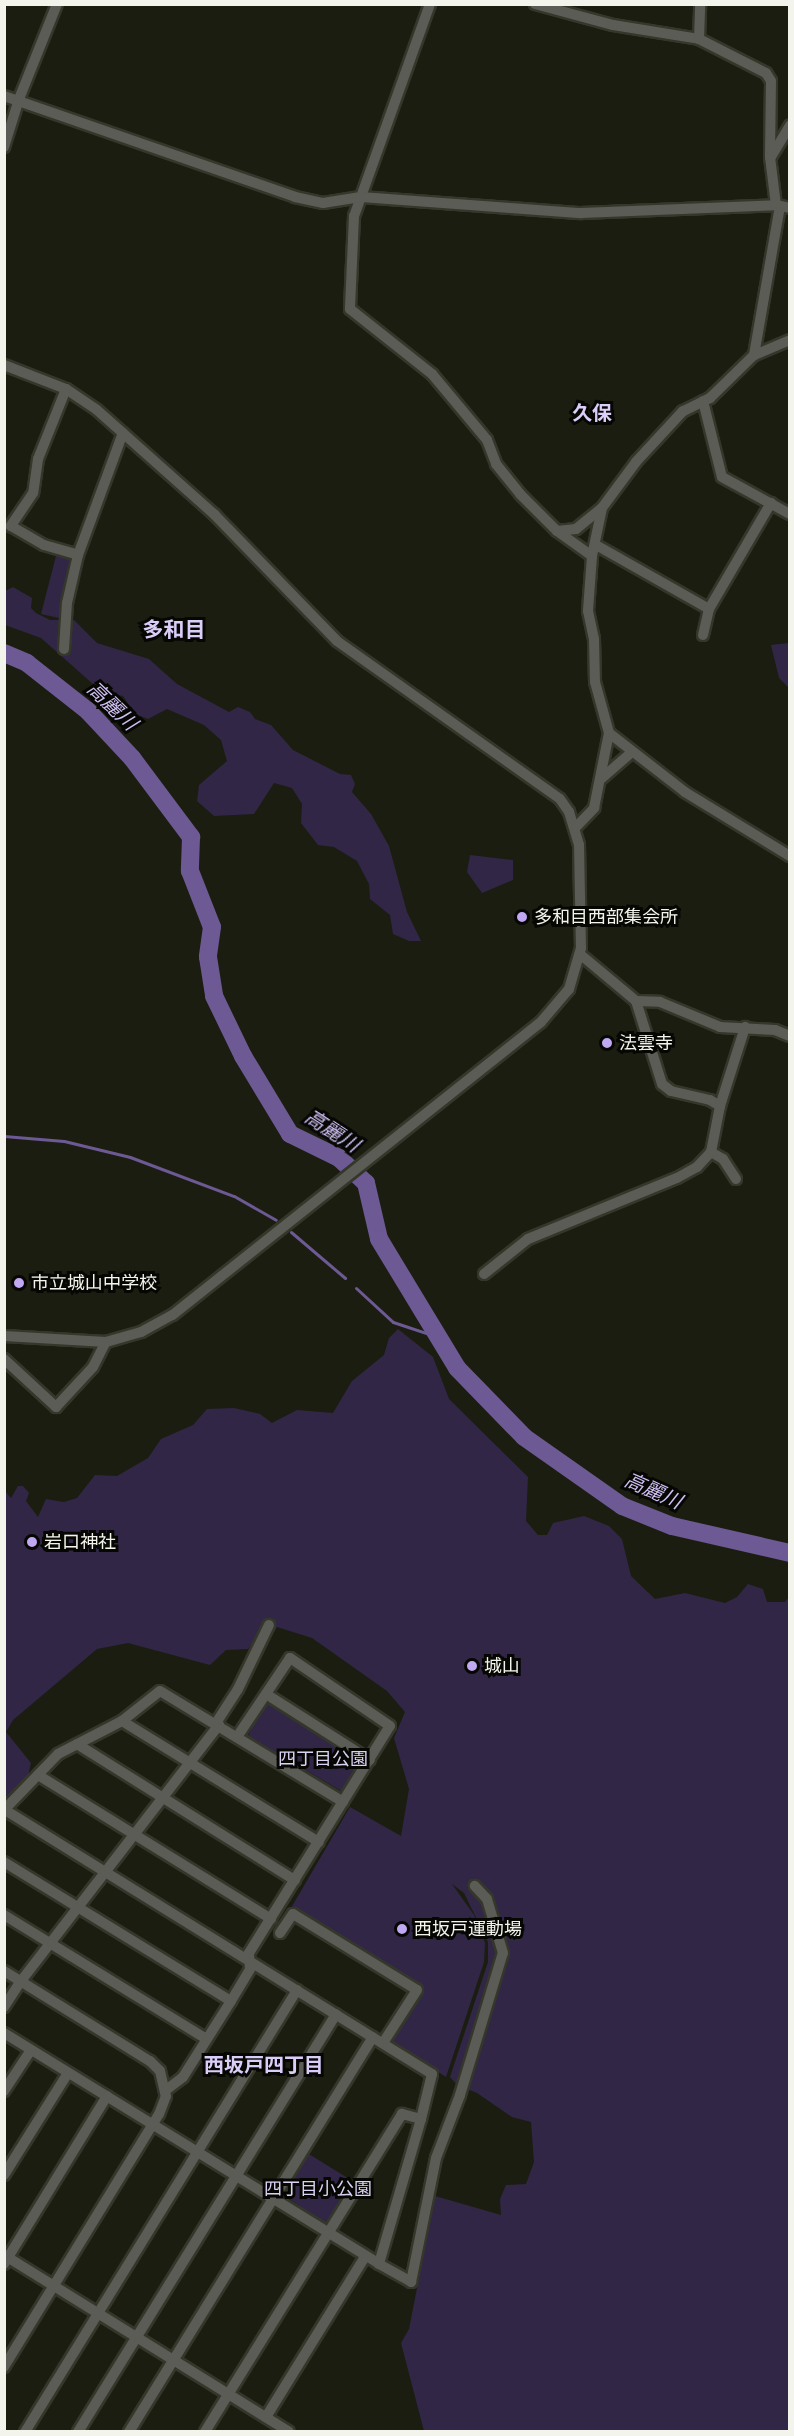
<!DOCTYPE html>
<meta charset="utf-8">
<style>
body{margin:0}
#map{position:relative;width:794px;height:2436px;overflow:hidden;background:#1b1d11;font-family:Helvetica,"Noto Sans JP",sans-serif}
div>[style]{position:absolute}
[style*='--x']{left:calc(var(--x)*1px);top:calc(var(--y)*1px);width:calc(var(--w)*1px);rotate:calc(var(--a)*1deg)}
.green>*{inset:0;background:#312646}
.stream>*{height:3px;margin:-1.5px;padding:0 1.5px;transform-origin:1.5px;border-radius:1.5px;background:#6d5994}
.river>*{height:18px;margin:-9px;padding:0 9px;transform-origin:9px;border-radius:9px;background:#6d5994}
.roads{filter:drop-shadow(2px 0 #35372b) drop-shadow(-2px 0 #35372b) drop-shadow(0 2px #35372b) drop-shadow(0 -2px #35372b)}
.minor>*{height:10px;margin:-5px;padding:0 5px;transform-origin:5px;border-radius:5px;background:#5b5c56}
.dots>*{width:16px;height:16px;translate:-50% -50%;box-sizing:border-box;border:3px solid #060703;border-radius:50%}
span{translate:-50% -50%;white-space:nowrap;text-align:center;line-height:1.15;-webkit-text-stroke:6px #060703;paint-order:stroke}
.poi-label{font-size:18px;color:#f3f5ec}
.left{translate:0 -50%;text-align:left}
.park-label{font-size:18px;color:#dbd1f4}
.neighbourhood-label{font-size:20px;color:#dacdf8;font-weight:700}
.water-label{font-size:20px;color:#cfbff3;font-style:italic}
.quarter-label{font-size:21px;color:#dacdf8;font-weight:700}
.frame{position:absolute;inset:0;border:6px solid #f3f5ec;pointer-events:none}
</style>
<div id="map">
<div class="green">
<div style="clip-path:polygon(57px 552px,75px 557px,59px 618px,41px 614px)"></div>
<div style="clip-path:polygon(13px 587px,32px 598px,31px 608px,36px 613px,50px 620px,74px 620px,97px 643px,149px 659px,177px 684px,229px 712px,238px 707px,250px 712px,255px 719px,271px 725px,293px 750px,340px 774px,351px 775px,355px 784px,352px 792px,371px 814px,389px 846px,407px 912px,421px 941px,409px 941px,393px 934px,390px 915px,370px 899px,369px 884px,357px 861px,334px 847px,318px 845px,301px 823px,302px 804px,292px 788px,274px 783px,254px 814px,214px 816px,197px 801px,199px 785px,227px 761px,221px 740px,204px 725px,167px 709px,148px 719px,135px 714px,123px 696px,102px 692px,41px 638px,5px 625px,5px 591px)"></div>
<div style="clip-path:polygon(789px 643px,789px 688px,779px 678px,771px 645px)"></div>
<div style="clip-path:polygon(470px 855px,513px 860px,513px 880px,482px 893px,467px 872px)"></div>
<div style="clip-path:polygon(398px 1329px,433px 1357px,449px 1399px,528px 1477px,526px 1521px,538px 1535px,547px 1535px,553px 1523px,584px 1516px,609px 1526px,622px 1539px,631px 1576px,655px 1599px,685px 1593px,725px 1603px,737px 1597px,748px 1584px,763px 1589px,767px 1602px,785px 1602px,789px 1597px,789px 2431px,424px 2431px,401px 2343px,409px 2329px,435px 2196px,501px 2215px,500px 2199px,506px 2185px,526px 2184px,534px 2162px,531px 2122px,512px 2117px,477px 2093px,457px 2085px,450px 2077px,488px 1962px,488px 1942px,464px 1893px,452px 1884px,474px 1915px,485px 1943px,484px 1962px,446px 2077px,388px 2040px,422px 1989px,291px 1908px,350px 1807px,401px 1836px,409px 1789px,394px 1738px,405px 1712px,387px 1691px,312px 1638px,277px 1627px,268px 1642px,256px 1639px,248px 1649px,226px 1650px,210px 1665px,128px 1643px,97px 1649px,13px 1720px,6px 1732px,31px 1763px,28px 1776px,5px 1800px,4px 1490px,11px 1498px,18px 1486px,23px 1486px,29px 1493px,26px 1501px,38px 1517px,46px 1499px,64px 1502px,77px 1498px,95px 1475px,117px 1476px,148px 1458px,161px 1439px,193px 1425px,207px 1409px,234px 1408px,260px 1414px,272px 1423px,297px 1410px,333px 1413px,352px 1381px,384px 1355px,389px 1338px)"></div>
<div style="clip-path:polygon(268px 1702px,360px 1758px,343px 1792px,248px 1736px,264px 1703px)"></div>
<div style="clip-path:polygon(309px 2154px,354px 2182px,325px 2224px,284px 2195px)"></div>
</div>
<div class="stream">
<div style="--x:4;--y:1136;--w:60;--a:4.8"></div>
<div style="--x:64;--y:1141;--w:68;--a:13.6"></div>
<div style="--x:130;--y:1157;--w:111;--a:20.6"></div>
<div style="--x:234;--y:1196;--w:48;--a:29.7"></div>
<div style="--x:291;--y:1232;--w:71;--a:40.4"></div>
<div style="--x:356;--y:1288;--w:50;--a:42.6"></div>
<div style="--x:393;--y:1322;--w:51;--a:18.4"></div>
</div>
<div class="river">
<div style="--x:4;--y:653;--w:25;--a:23"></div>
<div style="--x:27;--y:663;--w:78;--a:38.2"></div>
<div style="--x:88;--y:711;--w:64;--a:46.9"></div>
<div style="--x:132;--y:758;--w:99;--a:53.2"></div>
<div style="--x:191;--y:837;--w:34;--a:92"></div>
<div style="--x:190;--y:871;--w:60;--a:68.6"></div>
<div style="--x:212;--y:927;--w:30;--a:98"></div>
<div style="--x:208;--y:957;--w:39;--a:81"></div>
<div style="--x:214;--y:996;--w:67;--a:64.2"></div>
<div style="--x:243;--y:1056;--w:91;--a:58.9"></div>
<div style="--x:290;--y:1134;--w:55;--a:26.1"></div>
<div style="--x:339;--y:1158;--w:37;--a:43"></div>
<div style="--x:366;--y:1183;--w:57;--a:76.9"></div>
<div style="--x:379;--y:1239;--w:151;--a:58.8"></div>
<div style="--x:457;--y:1368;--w:96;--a:45.8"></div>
<div style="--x:524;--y:1437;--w:120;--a:35.1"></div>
<div style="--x:622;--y:1506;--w:54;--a:21.8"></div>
<div style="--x:672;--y:1526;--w:121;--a:12.9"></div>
</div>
<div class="roads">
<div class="minor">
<div style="--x:430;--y:4;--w:225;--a:109.7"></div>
<div style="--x:354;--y:216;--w:93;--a:92.5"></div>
<div style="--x:350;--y:309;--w:105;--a:38.4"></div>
<div style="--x:432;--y:374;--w:86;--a:50.2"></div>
<div style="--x:487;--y:440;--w:26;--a:69"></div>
<div style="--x:496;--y:464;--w:38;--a:51"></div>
<div style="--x:520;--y:494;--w:52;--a:45"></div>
<div style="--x:557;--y:531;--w:43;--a:35.5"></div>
<div style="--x:535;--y:4;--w:81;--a:15.1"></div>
<div style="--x:613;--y:25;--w:87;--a:9.2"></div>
<div style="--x:699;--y:39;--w:75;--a:26.9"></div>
<div style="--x:766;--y:73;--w:9;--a:58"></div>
<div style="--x:771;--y:81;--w:76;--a:90.8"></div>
<div style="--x:770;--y:157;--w:48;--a:82.9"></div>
<div style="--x:699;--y:39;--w:35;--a:-88"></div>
<div style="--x:4;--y:96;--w:308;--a:19.1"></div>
<div style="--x:295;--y:197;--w:29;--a:12"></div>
<div style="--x:323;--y:203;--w:38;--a:-9"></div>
<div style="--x:361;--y:197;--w:221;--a:4.2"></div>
<div style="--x:581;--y:213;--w:195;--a:-2.3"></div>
<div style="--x:776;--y:205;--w:14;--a:12"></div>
<div style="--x:4;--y:147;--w:50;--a:-72.6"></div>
<div style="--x:19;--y:99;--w:102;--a:-68.2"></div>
<div style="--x:771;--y:157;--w:37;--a:-59"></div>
<div style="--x:790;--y:340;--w:39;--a:157"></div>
<div style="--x:754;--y:355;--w:62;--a:135.7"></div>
<div style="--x:710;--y:398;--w:30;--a:154"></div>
<div style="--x:683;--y:411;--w:69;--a:132.7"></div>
<div style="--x:636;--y:462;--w:57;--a:126.5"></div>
<div style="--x:602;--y:508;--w:49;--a:101.8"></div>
<div style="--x:592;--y:556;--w:55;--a:94.2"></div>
<div style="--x:588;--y:611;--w:29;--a:78"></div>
<div style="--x:594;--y:639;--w:43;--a:88.7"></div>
<div style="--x:595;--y:682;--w:53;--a:74.6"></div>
<div style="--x:609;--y:733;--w:96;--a:37.8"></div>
<div style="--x:685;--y:792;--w:123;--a:31.4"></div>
<div style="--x:754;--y:355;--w:151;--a:-80.1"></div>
<div style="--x:4;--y:365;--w:66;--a:21.2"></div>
<div style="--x:66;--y:389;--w:37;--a:34"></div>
<div style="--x:97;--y:410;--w:158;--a:41.7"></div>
<div style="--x:215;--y:515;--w:175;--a:45.9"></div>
<div style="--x:337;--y:641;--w:273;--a:35.3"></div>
<div style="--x:560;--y:799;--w:16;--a:55"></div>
<div style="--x:569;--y:812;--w:34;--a:73"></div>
<div style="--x:579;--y:845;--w:103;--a:88.9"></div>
<div style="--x:581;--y:948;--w:43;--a:106.3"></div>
<div style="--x:569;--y:989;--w:43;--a:130.3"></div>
<div style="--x:541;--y:1022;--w:471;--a:141.5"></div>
<div style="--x:172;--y:1315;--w:35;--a:151"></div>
<div style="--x:141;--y:1332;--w:36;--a:164"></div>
<div style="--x:106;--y:1342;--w:102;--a:-176.6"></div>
<div style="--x:66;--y:389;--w:75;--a:111.8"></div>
<div style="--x:38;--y:459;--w:34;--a:98"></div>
<div style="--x:33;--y:493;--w:40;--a:124"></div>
<div style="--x:11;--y:526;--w:38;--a:30"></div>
<div style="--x:44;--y:545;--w:35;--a:16"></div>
<div style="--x:703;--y:401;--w:78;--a:76"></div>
<div style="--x:722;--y:477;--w:77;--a:28.6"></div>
<div style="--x:557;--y:531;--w:19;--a:-6"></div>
<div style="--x:576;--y:529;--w:33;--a:-39"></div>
<div style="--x:596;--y:545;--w:130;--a:29.5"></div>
<div style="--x:703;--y:635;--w:27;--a:-77"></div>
<div style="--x:709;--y:609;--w:123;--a:-59.7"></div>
<div style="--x:64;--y:649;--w:46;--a:-86.3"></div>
<div style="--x:67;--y:603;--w:49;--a:-77.1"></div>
<div style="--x:78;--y:555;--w:130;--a:-69.8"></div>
<div style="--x:602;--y:778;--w:40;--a:-41"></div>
<div style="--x:575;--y:828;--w:28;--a:-46"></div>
<div style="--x:594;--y:808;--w:76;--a:-78.7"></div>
<div style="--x:581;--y:955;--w:72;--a:39.9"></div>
<div style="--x:636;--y:1001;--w:87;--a:72.6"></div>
<div style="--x:662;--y:1084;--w:11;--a:38"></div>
<div style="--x:671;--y:1091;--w:40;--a:13"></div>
<div style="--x:710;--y:1100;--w:12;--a:31"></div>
<div style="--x:636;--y:1001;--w:24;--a:2"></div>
<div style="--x:660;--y:1002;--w:65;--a:22.6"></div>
<div style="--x:720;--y:1027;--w:55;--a:3.1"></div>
<div style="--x:775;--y:1030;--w:16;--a:22"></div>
<div style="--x:736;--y:1179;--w:24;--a:-123"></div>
<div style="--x:723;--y:1159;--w:14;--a:-150"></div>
<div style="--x:711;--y:1152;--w:47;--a:-78.9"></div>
<div style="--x:720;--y:1106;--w:83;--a:-72.4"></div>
<div style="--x:484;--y:1274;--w:56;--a:-38.5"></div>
<div style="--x:528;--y:1239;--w:161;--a:-22.3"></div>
<div style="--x:677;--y:1178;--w:23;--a:-29"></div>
<div style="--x:697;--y:1167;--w:21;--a:-47"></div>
<div style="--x:4;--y:1359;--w:71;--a:42.7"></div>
<div style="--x:56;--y:1407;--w:54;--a:-47.2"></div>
<div style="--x:93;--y:1367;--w:28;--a:-63"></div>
<div style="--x:266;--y:1694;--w:123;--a:32.4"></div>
<div style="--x:122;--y:1721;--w:231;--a:31.6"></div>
<div style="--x:216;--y:1723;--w:40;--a:-57.1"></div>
<div style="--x:238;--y:1689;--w:71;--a:-64.2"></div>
<div style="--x:77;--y:1744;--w:257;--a:32"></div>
<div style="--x:38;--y:1775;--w:274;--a:31.7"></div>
<div style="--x:4;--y:1810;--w:78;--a:-46"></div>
<div style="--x:58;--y:1754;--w:72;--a:-27.3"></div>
<div style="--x:122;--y:1721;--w:48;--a:-38.3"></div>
<div style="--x:160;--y:1691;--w:214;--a:31.2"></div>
<div style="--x:5;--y:1810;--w:502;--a:31.73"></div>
<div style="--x:432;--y:2074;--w:46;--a:103.7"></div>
<div style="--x:421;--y:2119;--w:20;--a:-165"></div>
<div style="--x:402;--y:2114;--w:374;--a:121.8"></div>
<div style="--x:4;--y:1862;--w:266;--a:31.5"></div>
<div style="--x:4;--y:1915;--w:237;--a:31.5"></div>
<div style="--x:280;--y:1933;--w:23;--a:-56"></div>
<div style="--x:293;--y:1914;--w:145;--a:31.5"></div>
<div style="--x:417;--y:1990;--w:63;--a:122.7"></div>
<div style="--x:4;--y:1971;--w:172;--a:31.7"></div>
<div style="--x:150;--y:2061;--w:14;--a:45"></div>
<div style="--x:160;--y:2071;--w:26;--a:77"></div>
<div style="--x:166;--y:2096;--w:19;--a:111"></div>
<div style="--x:159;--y:2114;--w:297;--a:121.5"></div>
<div style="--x:4;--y:2007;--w:31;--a:-57"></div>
<div style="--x:21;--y:1981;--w:324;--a:-52.3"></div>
<div style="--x:4;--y:2033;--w:440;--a:31.6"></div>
<div style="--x:166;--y:2090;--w:21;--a:-37"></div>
<div style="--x:183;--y:2077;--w:90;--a:-57.7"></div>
<div style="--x:231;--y:2001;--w:37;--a:-59"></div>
<div style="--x:250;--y:1969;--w:16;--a:-94"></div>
<div style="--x:249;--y:1953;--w:267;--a:-58.2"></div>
<div style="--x:390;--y:1726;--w:121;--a:-145.8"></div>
<div style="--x:290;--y:1658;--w:95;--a:123.9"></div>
<div style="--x:4;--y:2091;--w:49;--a:-56.6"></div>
<div style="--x:421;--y:2119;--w:151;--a:106.2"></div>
<div style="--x:379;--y:2264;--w:37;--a:29"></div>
<div style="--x:411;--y:2282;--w:126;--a:-78.6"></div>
<div style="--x:436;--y:2158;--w:67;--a:-69.1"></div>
<div style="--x:460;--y:2095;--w:148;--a:-73.2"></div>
<div style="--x:503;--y:1953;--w:56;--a:-106.5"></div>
<div style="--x:487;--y:1899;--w:18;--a:-133"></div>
<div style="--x:4;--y:2175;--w:120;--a:-57.9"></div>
<div style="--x:4;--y:2255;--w:335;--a:31.8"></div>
<div style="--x:4;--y:2264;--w:197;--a:-58.5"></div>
<div style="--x:266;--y:2417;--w:188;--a:-58.3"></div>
<div style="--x:25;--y:2432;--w:519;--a:-58.39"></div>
<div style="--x:78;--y:2432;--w:491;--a:-58.3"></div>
<div style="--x:129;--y:2432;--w:464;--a:-58.3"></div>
</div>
</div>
<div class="dots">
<div style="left:522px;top:917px;background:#c0a8f3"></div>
<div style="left:607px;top:1043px;background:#c0a8f3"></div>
<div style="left:19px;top:1283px;background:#c0a8f3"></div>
<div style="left:32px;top:1542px;background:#c0a8f3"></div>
<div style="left:472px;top:1666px;background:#c0a8f3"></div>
<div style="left:402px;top:1929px;background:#c0a8f3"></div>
</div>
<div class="poi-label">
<span class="left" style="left:534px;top:917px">多和目西部集会所</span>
<span class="left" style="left:619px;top:1043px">法雲寺</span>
<span class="left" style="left:31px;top:1283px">市立城山中学校</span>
<span class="left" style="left:44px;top:1542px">岩口神社</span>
<span class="left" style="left:484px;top:1666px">城山</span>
<span class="left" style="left:414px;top:1929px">西坂戸運動場</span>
</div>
<div class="park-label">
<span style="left:323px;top:1759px">四丁目公園</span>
<span style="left:318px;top:2189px">四丁目小公園</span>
</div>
<div class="neighbourhood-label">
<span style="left:592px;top:413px">久保</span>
<span style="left:264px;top:2065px">西坂戸四丁目</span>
</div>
<div class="water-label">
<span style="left:112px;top:706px;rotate:44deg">高麗川</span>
<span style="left:332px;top:1131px;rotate:33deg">高麗川</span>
<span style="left:653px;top:1491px;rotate:24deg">高麗川</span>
</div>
<div class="quarter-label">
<span style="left:174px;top:630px">多和目</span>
</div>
<div class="frame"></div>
</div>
